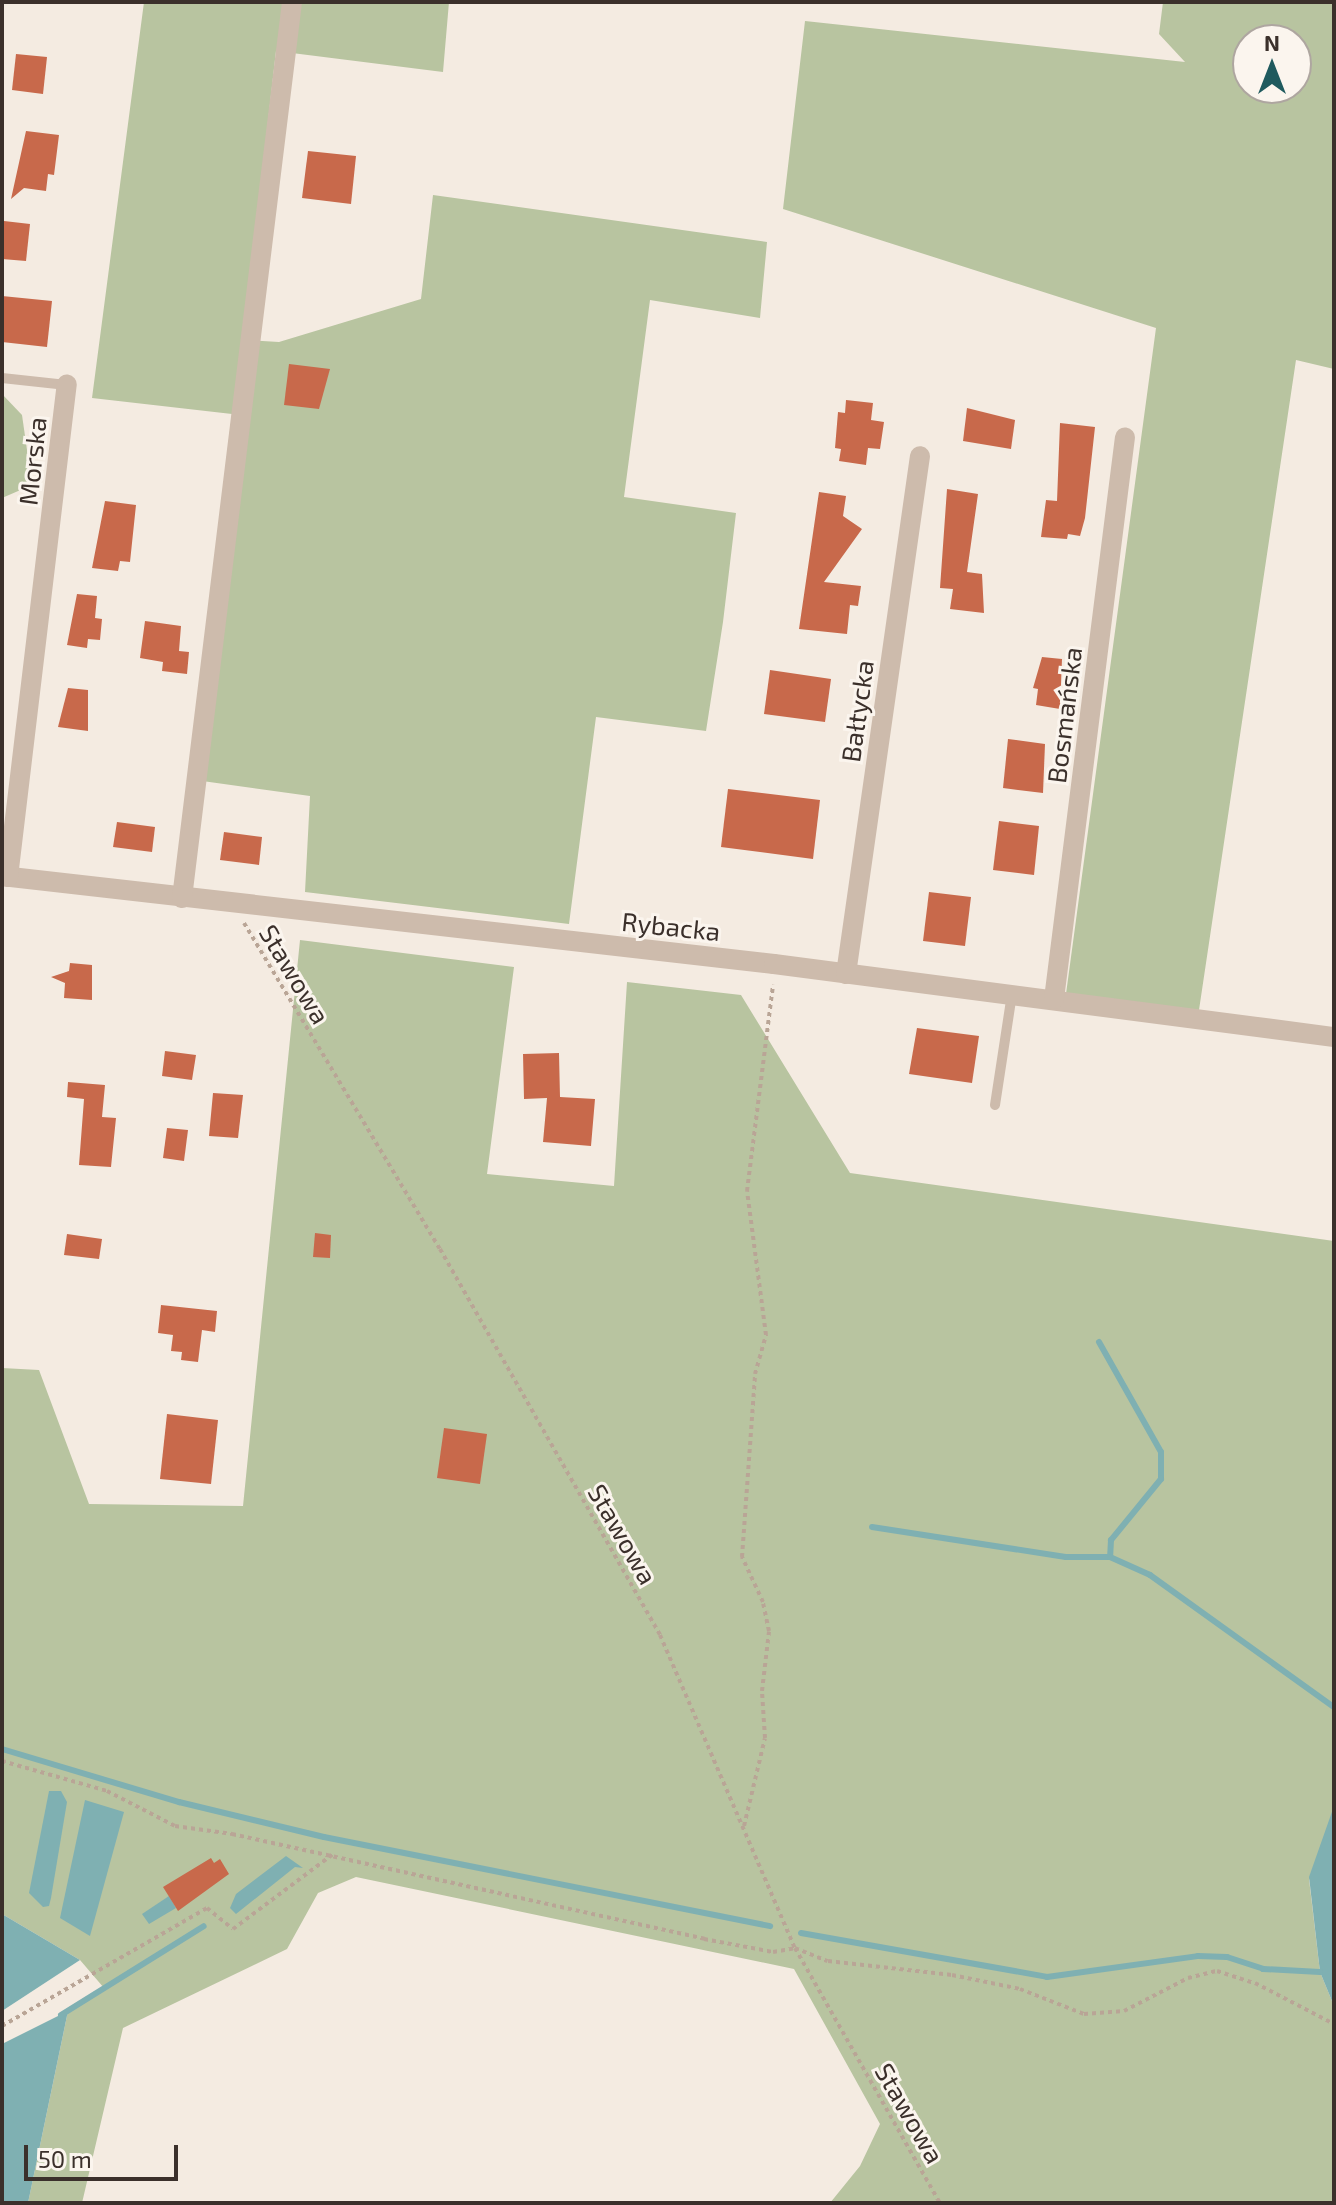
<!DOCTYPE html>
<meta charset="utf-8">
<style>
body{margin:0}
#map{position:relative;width:1336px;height:2205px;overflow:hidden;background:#f4ebe1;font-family:"Exo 2",sans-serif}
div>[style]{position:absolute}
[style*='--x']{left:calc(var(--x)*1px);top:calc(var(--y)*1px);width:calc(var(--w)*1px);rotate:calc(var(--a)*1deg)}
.green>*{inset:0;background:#b8c4a0}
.water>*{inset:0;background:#7fb0b2}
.stream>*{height:6px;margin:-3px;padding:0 3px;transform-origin:3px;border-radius:3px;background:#7fb0b2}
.building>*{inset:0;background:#c8694b}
.path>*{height:4px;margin-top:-2px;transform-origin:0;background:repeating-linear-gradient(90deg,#b9a596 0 4px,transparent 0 8px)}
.lane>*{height:10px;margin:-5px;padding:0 5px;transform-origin:5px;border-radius:5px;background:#cdbbac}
.street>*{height:20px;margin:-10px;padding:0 10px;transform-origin:10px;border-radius:10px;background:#cdbbac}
span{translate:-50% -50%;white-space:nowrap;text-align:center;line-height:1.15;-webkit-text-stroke:6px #fbf5ee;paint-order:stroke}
.street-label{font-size:26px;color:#3b302b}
.frame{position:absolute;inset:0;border:4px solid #3b302b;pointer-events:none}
.north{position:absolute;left:1232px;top:24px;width:80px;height:80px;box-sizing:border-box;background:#fbf5ee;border:2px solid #aea6a0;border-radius:50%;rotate:0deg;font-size:22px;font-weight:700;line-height:32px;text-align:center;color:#3b302b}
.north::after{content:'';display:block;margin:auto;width:28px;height:36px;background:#1f5a5e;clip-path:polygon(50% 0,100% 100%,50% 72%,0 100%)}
.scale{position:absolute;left:24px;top:2145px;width:154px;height:36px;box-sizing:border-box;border:4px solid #3b302b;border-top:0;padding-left:10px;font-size:24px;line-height:28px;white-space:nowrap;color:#3b302b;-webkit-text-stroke:6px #fbf5ee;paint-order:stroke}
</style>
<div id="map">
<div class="green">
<div style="clip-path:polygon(144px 2px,449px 2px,443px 72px,276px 51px,243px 340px,279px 342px,421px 299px,433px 195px,767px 242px,760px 318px,650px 300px,624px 497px,736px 513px,723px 622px,706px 731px,596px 717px,569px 924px,305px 892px,310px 796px,188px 779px,232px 414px,92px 398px)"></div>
<div style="clip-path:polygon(evenodd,1163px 2px,1334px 2px,1334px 369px,1296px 360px,1199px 1010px,1066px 994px,1156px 328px,783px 209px,805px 21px,1185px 62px,1159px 34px,1163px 2px,1248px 40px,1296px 40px,1296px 88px,1248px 88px,1248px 40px)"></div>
<div style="clip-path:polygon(2px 394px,22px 415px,32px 485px,2px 498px)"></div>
<div style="clip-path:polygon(300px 940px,514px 967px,487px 1174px,614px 1186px,627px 982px,741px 995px,850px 1173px,1334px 1241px,1334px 1896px,1309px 1879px,1320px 1972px,1334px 2006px,1334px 2203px,830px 2203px,860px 2166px,880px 2124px,794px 1969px,356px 1877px,318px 1893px,287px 1949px,123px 2028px,82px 2203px,28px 2203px,68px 2011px,104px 1988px,80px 1960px,2px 1914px,2px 1368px,39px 1370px,89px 1504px,243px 1506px)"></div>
</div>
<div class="water">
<div style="clip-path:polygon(49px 1791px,61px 1791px,67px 1802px,51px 1898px,49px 1906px,43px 1907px,29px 1893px)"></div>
<div style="clip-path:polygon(85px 1800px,124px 1812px,90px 1936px,60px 1918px)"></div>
<div style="clip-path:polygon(1334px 1806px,1334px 2006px,1320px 1972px,1309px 1877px)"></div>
<div style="clip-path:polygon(286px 1856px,303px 1868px,295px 1867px,236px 1914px,230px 1908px,236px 1894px)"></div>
<div style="clip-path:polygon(169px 1896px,176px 1908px,149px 1924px,142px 1914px)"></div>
<div style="clip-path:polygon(2px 1914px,80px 1960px,2px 2011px)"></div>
<div style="clip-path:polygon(68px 2011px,28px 2203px,2px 2203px,2px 2044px)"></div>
</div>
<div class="stream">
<div style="--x:1099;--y:1342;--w:126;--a:60.6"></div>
<div style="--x:1161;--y:1452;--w:27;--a:90"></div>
<div style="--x:1161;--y:1479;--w:79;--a:129.3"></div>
<div style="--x:1111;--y:1540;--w:17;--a:93"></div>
<div style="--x:872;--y:1527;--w:196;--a:8.8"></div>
<div style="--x:1066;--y:1557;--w:44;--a:0"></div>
<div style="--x:1110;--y:1557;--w:44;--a:24.2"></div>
<div style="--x:1150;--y:1575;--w:226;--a:35.7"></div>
<div style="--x:2;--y:1749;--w:185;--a:16.7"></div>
<div style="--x:179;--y:1802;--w:149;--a:13.6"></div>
<div style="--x:324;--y:1837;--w:455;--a:11.3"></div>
<div style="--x:801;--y:1933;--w:250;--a:10.1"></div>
<div style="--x:1047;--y:1977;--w:152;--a:-7.9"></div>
<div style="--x:1198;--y:1956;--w:29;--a:2"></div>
<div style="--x:1227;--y:1957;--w:38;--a:18"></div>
<div style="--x:1263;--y:1969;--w:57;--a:3"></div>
<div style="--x:61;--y:2015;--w:168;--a:-31.9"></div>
</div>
<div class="building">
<div style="clip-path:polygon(16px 54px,47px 57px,43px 94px,12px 90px)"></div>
<div style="clip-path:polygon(26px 131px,59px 135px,54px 175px,48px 174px,46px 191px,24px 188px,11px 199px)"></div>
<div style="clip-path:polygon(308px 151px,356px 156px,351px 204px,302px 198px)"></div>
<div style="clip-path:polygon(4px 221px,30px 224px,26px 261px,2px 259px)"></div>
<div style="clip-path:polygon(2px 296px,52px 301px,47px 347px,2px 342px)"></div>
<div style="clip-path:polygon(289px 364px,330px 369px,319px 409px,284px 405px)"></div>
<div style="clip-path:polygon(846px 400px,873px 403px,871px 420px,884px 422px,880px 449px,868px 448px,866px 465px,839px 461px,841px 449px,835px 448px,838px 412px,845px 413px)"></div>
<div style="clip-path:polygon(967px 408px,1015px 420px,1011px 449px,963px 441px)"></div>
<div style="clip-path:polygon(1060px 423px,1095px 427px,1085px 518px,1080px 536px,1068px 534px,1067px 539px,1041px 537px,1046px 500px,1057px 501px)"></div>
<div style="clip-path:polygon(947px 489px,978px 494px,967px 572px,982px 574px,984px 613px,950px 609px,953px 589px,940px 588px)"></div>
<div style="clip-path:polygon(819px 492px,846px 496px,843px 516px,862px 529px,824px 582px,861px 586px,858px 606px,850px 605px,847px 634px,799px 629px)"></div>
<div style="clip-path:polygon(105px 501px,136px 505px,130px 562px,120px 561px,118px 571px,92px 568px)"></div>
<div style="clip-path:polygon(77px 594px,97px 596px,95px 618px,102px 619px,100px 640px,88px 639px,87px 648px,67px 645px)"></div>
<div style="clip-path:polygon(145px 621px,181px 626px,179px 651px,189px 652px,187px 674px,162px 671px,163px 662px,140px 658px)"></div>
<div style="clip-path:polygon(1042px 657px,1062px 659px,1060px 709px,1036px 705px,1038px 689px,1033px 688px)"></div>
<div style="clip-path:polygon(770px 670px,831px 679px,825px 722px,764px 714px)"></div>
<div style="clip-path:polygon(68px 688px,88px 690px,88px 731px,58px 727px)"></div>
<div style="clip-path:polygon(1008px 739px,1045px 744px,1043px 793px,1003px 788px)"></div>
<div style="clip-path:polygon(728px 789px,820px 800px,813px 859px,721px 847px)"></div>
<div style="clip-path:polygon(999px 821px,1039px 826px,1034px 875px,993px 870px)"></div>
<div style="clip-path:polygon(117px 822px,155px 827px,152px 852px,113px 847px)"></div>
<div style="clip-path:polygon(224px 832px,262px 837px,259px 865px,220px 860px)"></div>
<div style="clip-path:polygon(929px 892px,971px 897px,965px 946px,923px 941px)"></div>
<div style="clip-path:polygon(70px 963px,92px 965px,92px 1000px,64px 998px,65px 983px,51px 977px,69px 971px)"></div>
<div style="clip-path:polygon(917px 1028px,979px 1036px,972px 1083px,909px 1074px)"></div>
<div style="clip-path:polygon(165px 1051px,196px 1055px,192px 1080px,162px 1076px)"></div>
<div style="clip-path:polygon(559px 1053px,560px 1097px,595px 1099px,591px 1146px,543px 1142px,547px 1098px,524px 1099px,523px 1054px)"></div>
<div style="clip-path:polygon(68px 1082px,105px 1085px,102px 1117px,116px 1118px,111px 1167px,79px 1165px,84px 1099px,67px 1097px)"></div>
<div style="clip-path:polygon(213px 1093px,243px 1095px,238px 1138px,209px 1136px)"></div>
<div style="clip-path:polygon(167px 1128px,188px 1130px,184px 1161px,163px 1158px)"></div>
<div style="clip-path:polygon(315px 1233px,331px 1235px,330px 1258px,313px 1257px)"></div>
<div style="clip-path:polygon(67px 1234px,102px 1239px,99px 1259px,64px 1255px)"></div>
<div style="clip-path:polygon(161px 1305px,217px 1311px,215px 1332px,202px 1330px,198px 1362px,181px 1360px,182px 1352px,171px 1351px,173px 1335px,158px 1333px)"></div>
<div style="clip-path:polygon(167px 1414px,218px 1420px,211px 1484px,160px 1479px)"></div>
<div style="clip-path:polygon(444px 1428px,487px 1434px,480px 1484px,437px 1478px)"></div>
<div style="clip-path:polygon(211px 1858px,214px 1863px,220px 1859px,229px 1874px,178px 1911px,163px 1887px)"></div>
</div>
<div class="path">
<div style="--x:244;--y:923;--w:380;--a:59"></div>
<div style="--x:440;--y:1249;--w:444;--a:60.3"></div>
<div style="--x:660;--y:1635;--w:341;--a:66.7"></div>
<div style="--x:795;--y:1948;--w:293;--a:60.4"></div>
<div style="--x:2;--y:1761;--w:109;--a:15.9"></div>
<div style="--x:107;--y:1791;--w:76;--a:27.2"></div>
<div style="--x:175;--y:1826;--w:58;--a:8"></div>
<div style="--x:232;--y:1834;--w:484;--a:12.5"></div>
<div style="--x:704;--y:1939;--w:70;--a:10.7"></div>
<div style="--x:773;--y:1952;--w:22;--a:-10"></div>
<div style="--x:795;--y:1948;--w:35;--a:22"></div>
<div style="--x:828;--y:1961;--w:125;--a:6.4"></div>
<div style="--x:952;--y:1975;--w:69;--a:11.6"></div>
<div style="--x:1020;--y:1989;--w:69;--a:21.3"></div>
<div style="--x:1084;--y:2014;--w:40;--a:-4.3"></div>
<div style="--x:1124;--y:2011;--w:72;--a:-27.3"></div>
<div style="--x:1188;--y:1978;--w:30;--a:-14"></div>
<div style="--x:1217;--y:1971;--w:40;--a:18"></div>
<div style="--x:1255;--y:1983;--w:89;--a:27.4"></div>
<div style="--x:744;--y:1826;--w:90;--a:-76.6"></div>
<div style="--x:765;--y:1738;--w:47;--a:-93.7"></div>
<div style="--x:762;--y:1691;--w:60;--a:-83.3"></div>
<div style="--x:769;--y:1631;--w:30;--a:-102"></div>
<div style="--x:763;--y:1602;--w:50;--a:-115"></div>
<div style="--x:742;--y:1557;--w:183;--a:-85.9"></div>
<div style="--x:755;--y:1374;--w:41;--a:-74.2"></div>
<div style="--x:766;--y:1335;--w:145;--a:-97.5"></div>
<div style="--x:747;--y:1191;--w:208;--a:-82.8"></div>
<div style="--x:2;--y:2026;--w:237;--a:-29.9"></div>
<div style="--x:207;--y:1908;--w:33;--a:39"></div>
<div style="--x:233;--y:1929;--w:124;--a:-36.8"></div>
</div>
<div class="lane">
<div style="--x:2;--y:378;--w:65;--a:6.1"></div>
<div style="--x:995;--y:1105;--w:112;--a:-81.3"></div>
</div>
<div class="street">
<div style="--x:2;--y:876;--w:777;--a:6.5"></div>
<div style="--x:774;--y:964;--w:565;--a:7.43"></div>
<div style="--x:8;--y:877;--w:496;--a:-83.2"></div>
<div style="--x:182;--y:898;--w:903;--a:-83"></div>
<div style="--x:846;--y:974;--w:523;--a:-81.87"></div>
<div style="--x:1054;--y:999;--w:566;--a:-82.8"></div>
</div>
<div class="street-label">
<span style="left:32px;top:461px;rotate:-84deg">Morska</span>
<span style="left:857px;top:711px;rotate:-82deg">Bałtycka</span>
<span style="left:1064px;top:715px;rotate:-83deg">Bosmańska</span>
<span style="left:671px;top:926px;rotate:6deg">Rybacka</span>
<span style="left:295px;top:974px;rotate:59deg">Stawowa</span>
<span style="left:623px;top:1534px;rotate:60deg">Stawowa</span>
<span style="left:910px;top:2113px;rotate:60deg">Stawowa</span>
</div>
<div class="frame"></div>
<div class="north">N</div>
<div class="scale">50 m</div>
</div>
